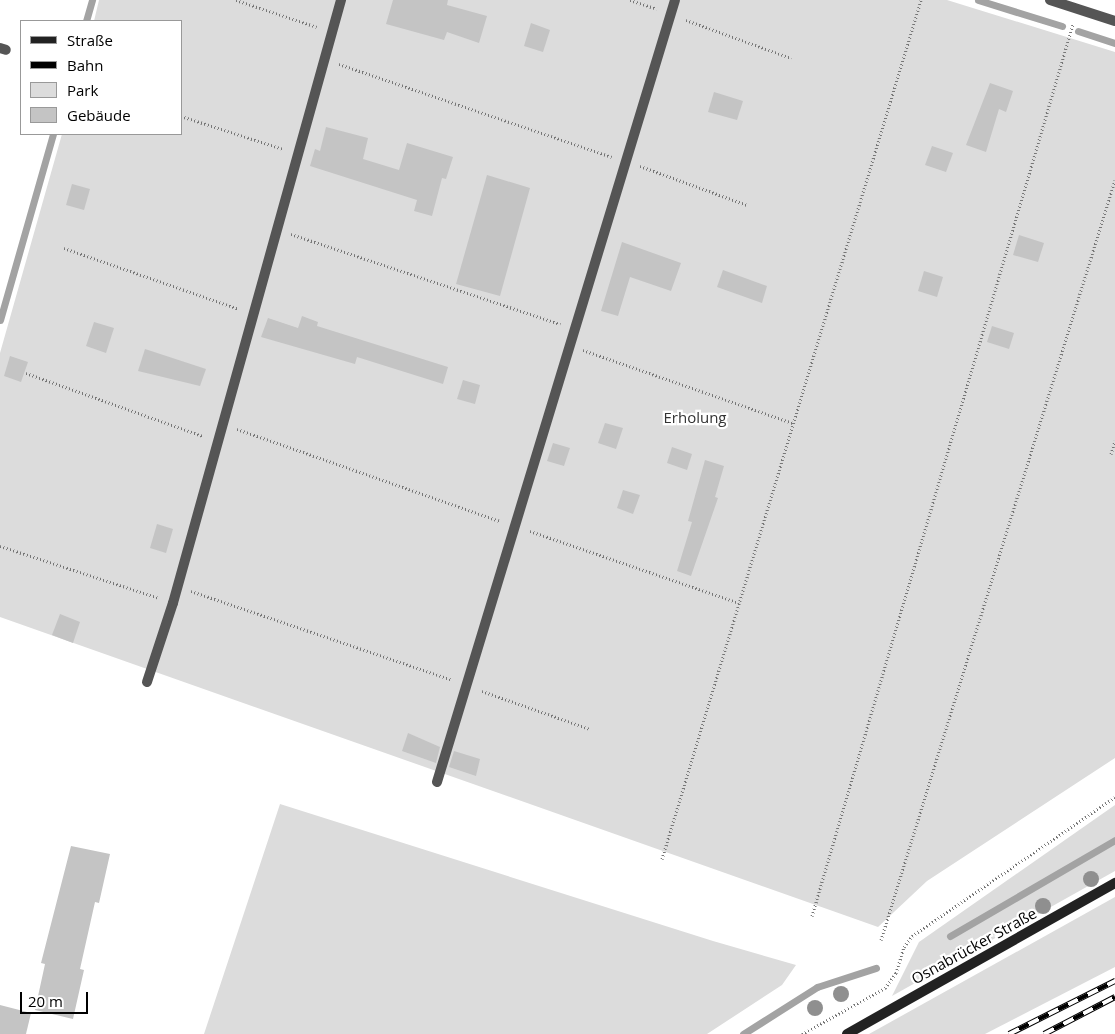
<!DOCTYPE html>
<meta charset="utf-8">
<style>
body{margin:0}
#map{position:relative;width:1115px;height:1034px;overflow:hidden;background:#fff;font-family:"Open Sans",sans-serif}
div>[style]{position:absolute}
[style*='--x']{left:calc(var(--x)*1px);top:calc(var(--y)*1px);width:calc(var(--w)*1px);rotate:calc(var(--a)*1deg)}
.green>*{inset:0;background:#dcdcdc}
.stream>*{height:7px;margin:-3.5px;padding:0 3.5px;transform-origin:3.5px;border-radius:3.5px;background:#a3a3a3}
.building>*{inset:0;background:#c4c4c4}
.path>*{height:3px;margin-top:-1.5px;transform-origin:0;background:repeating-linear-gradient(90deg,#777 0 1px,transparent 0 3.5px)}
.lane>*{height:10px;margin:-5px;padding:0 5px;transform-origin:5px;border-radius:5px;background:#555}
.secondary>*{height:10px;margin:-5px;padding:0 5px;transform-origin:5px;border-radius:5px;background:#222}
.rail>*{height:5.5px;margin-top:-2.75px;transform-origin:0;background:repeating-linear-gradient(90deg,#fff 0 11px,#000 0 22px);box-sizing:border-box;border-block:1px solid #000}
.trees>*{width:16px;height:16px;margin:-8px;border-radius:50%;background:#8f8f8f}
span{translate:-50% -50%;white-space:nowrap;text-align:center;line-height:1.15;-webkit-text-stroke:4.5px #fff;paint-order:stroke}
.park-label{font-size:15px;color:#333}
.street-label{font-size:15px;color:#000}
.legend{position:absolute;left:20px;top:20px;width:162px;height:115px;box-sizing:border-box;background:#fff;border:1px solid #999;margin:0;padding:6px 9px;list-style:none;font-size:15px;color:#000}
.legend li{display:flex;align-items:center;gap:10px;height:25px}
.legend b{width:25px;border:1px solid #999}
.scale{position:absolute;left:20px;top:992px;width:68px;height:22px;box-sizing:border-box;border:2px solid #000;border-top:0;padding-left:6px;font-size:15px;line-height:18px;white-space:nowrap;color:#000;-webkit-text-stroke:4px #fff;paint-order:stroke}
</style>
<div id="map">
<div class="green">
<div style="clip-path:polygon(99px 0,947px 0,1115px 52px,1115px 758px,927px 881px,878px 927px,0 617px,0 353px,62px 134px,181px 134px,181px 21px,94px 21px)"></div>
<div style="clip-path:polygon(280px 804px,713px 941px,796px 965px,782px 985px,707px 1034px,204px 1034px)"></div>
<div style="clip-path:polygon(1115px 805px,1115px 871px,892px 996px,919px 942px)"></div>
<div style="clip-path:polygon(1115px 897px,1115px 967px,985px 1034px,869px 1034px)"></div>
</div>
<div class="stream">
<div style="--x:978;--y:0;--w:88;--a:17.2"></div>
<div style="--x:86;--y:21;--w:22;--a:-74"></div>
<div style="--x:1078;--y:31;--w:39;--a:18"></div>
<div style="--x:0;--y:320;--w:193;--a:-74.1"></div>
<div style="--x:950;--y:936;--w:191;--a:-30.2"></div>
<div style="--x:743;--y:1034;--w:88;--a:-32.4"></div>
<div style="--x:817;--y:987;--w:62;--a:-17.9"></div>
</div>
<div class="building">
<div style="clip-path:polygon(393px 0,448px 0,447px 5px,487px 16px,479px 43px,447px 32px,444px 40px,386px 24px)"></div>
<div style="clip-path:polygon(531px 23px,550px 30px,543px 52px,524px 46px)"></div>
<div style="clip-path:polygon(990px 83px,1013px 91px,1006px 112px,999px 109px,986px 152px,966px 145px)"></div>
<div style="clip-path:polygon(714px 92px,743px 101px,737px 120px,708px 112px)"></div>
<div style="clip-path:polygon(326px 127px,368px 138px,363px 159px,399px 170px,407px 143px,453px 157px,446px 179px,442px 178px,432px 216px,414px 211px,417px 200px,310px 166px,315px 149px,320px 151px)"></div>
<div style="clip-path:polygon(932px 146px,953px 153px,946px 172px,925px 165px)"></div>
<div style="clip-path:polygon(487px 175px,530px 188px,500px 296px,456px 284px)"></div>
<div style="clip-path:polygon(72px 184px,90px 189px,84px 210px,66px 205px)"></div>
<div style="clip-path:polygon(1019px 235px,1044px 243px,1038px 262px,1013px 255px)"></div>
<div style="clip-path:polygon(622px 242px,681px 263px,671px 291px,630px 277px,618px 316px,601px 311px)"></div>
<div style="clip-path:polygon(723px 270px,767px 286px,762px 303px,717px 287px)"></div>
<div style="clip-path:polygon(924px 271px,943px 277px,937px 297px,918px 291px)"></div>
<div style="clip-path:polygon(302px 316px,318px 322px,317px 326px,448px 367px,443px 384px,357px 357px,355px 364px,261px 337px,268px 318px,298px 328px)"></div>
<div style="clip-path:polygon(94px 322px,114px 328px,106px 353px,86px 346px)"></div>
<div style="clip-path:polygon(992px 326px,1014px 333px,1009px 349px,987px 342px)"></div>
<div style="clip-path:polygon(145px 349px,206px 369px,200px 386px,138px 371px)"></div>
<div style="clip-path:polygon(10px 356px,28px 362px,21px 382px,4px 376px)"></div>
<div style="clip-path:polygon(463px 380px,480px 385px,475px 404px,457px 399px)"></div>
<div style="clip-path:polygon(605px 423px,623px 428px,616px 449px,598px 443px)"></div>
<div style="clip-path:polygon(553px 443px,570px 448px,564px 466px,547px 461px)"></div>
<div style="clip-path:polygon(672px 447px,692px 454px,687px 470px,667px 463px)"></div>
<div style="clip-path:polygon(705px 460px,724px 466px,715px 497px,718px 498px,691px 576px,677px 571px,692px 522px,688px 521px)"></div>
<div style="clip-path:polygon(623px 490px,640px 495px,633px 514px,617px 508px)"></div>
<div style="clip-path:polygon(157px 524px,173px 529px,166px 553px,150px 548px)"></div>
<div style="clip-path:polygon(60px 614px,80px 622px,73px 643px,52px 635px)"></div>
<div style="clip-path:polygon(408px 733px,440px 747px,436px 763px,402px 751px)"></div>
<div style="clip-path:polygon(454px 751px,480px 759px,476px 776px,449px 767px)"></div>
<div style="clip-path:polygon(71px 846px,110px 854px,99px 903px,95px 902px,80px 969px,84px 970px,73px 1019px,35px 1010px,45px 964px,41px 963px)"></div>
<div style="clip-path:polygon(0 1005px,31px 1013px,26px 1034px,0 1034px)"></div>
</div>
<div class="path">
<div style="--x:236;--y:0;--w:85;--a:18.4"></div>
<div style="--x:630;--y:0;--w:28;--a:18"></div>
<div style="--x:686;--y:20;--w:112;--a:19.9"></div>
<div style="--x:339;--y:64;--w:288;--a:18.8"></div>
<div style="--x:181;--y:116;--w:107;--a:17.9"></div>
<div style="--x:640;--y:166;--w:114;--a:20"></div>
<div style="--x:291;--y:234;--w:284;--a:18.5"></div>
<div style="--x:64;--y:248;--w:185;--a:19.2"></div>
<div style="--x:583;--y:350;--w:222;--a:19.2"></div>
<div style="--x:26;--y:373;--w:188;--a:19.6"></div>
<div style="--x:237;--y:429;--w:279;--a:19.3"></div>
<div style="--x:1111;--y:454;--w:14;--a:-73"></div>
<div style="--x:530;--y:531;--w:221;--a:19"></div>
<div style="--x:0;--y:546;--w:167;--a:18.1"></div>
<div style="--x:191;--y:591;--w:276;--a:18.8"></div>
<div style="--x:482;--y:691;--w:114;--a:19.4"></div>
<div style="--x:662;--y:859;--w:897;--a:-73.22"></div>
<div style="--x:812;--y:916;--w:929;--a:-73.69"></div>
<div style="--x:881;--y:940;--w:795;--a:-72.89"></div>
<div style="--x:802;--y:1034;--w:95;--a:-29"></div>
<div style="--x:885;--y:988;--w:19;--a:-54"></div>
<div style="--x:896;--y:973;--w:27;--a:-73"></div>
<div style="--x:904;--y:947;--w:14;--a:-54"></div>
<div style="--x:912;--y:936;--w:246;--a:-34.4"></div>
</div>
<div class="lane">
<div style="--x:1050;--y:0;--w:68;--a:17.9"></div>
<div style="--x:0;--y:48;--w:6;--a:18"></div>
<div style="--x:147;--y:682;--w:83;--a:-71.8"></div>
<div style="--x:173;--y:603;--w:626;--a:-74.43"></div>
<div style="--x:437;--y:782;--w:817;--a:-73.07"></div>
</div>
<div class="secondary">
<div style="--x:847;--y:1034;--w:308;--a:-29.4"></div>
</div>
<div class="rail">
<div style="--x:1009;--y:1034;--w:119;--a:-26.6"></div>
<div style="--x:1044;--y:1034;--w:80;--a:-27.5"></div>
</div>
<div class="trees">
<div style="left:1091px;top:879px"></div>
<div style="left:1043px;top:906px"></div>
<div style="left:841px;top:994px"></div>
<div style="left:815px;top:1008px"></div>
</div>
<div class="park-label">
<span style="left:695px;top:418px">Erholung</span>
</div>
<div class="street-label">
<span style="left:974px;top:946px;rotate:-29deg">Osnabrücker Straße</span>
</div>
<ul class="legend">
<li><b style="height:6px;background:#222"></b>Straße</li>
<li><b style="height:6px;background:#000"></b>Bahn</li>
<li><b style="height:14px;background:#dcdcdc"></b>Park</li>
<li><b style="height:14px;background:#c4c4c4"></b>Gebäude</li>
</ul>
<div class="scale">20 m</div>
</div>
